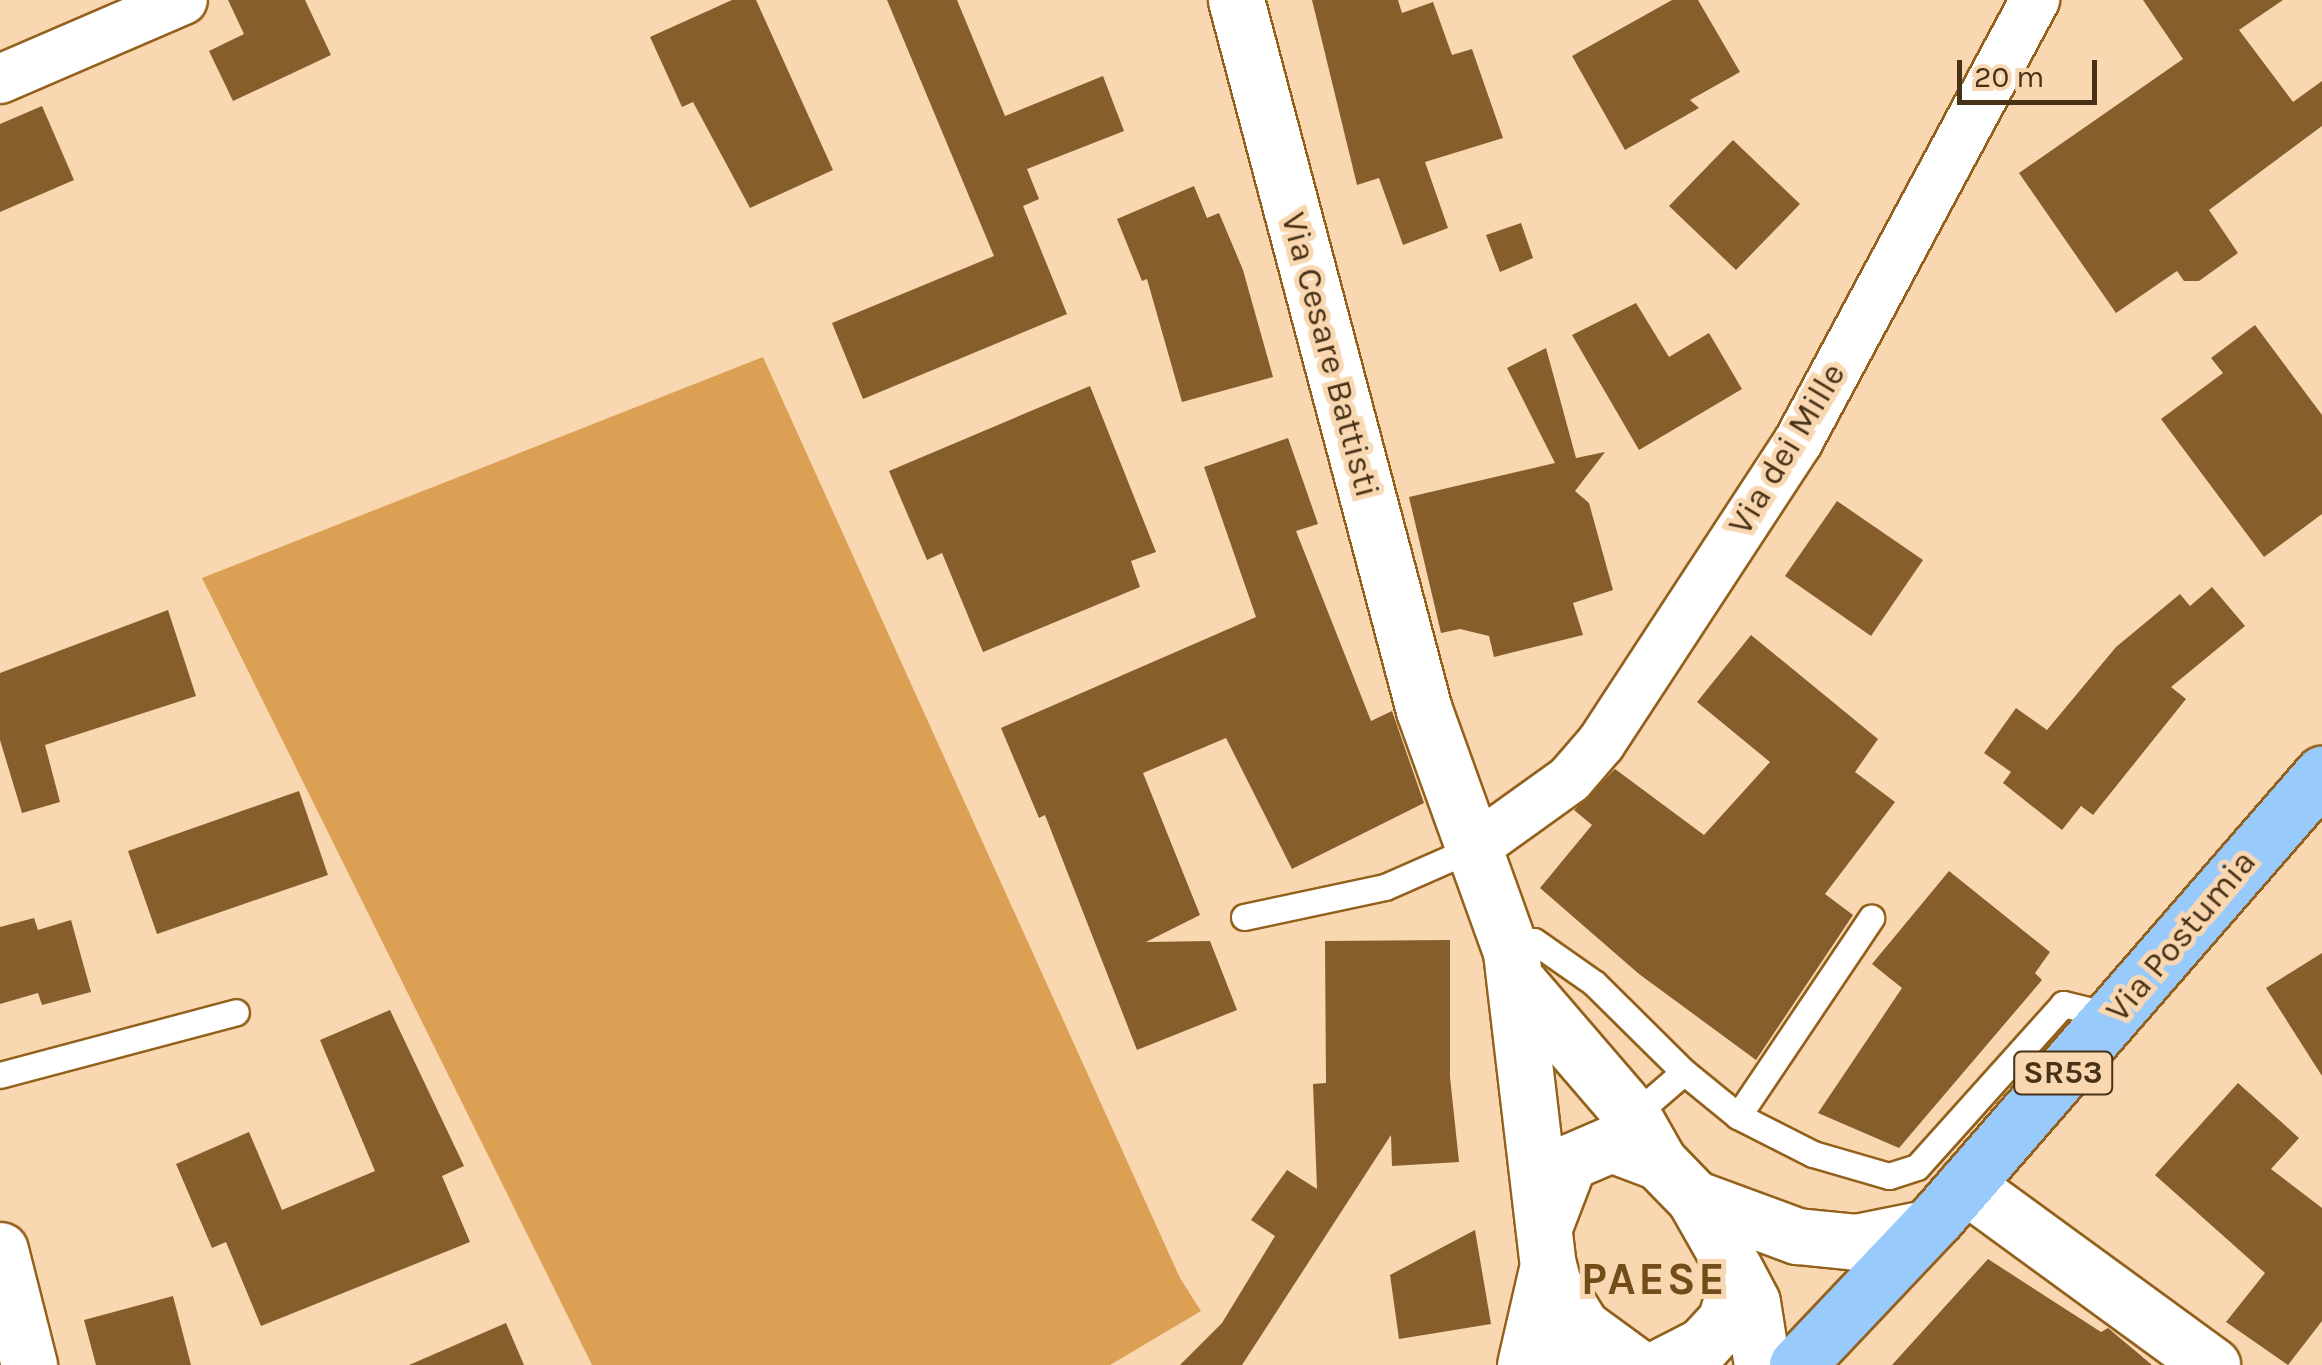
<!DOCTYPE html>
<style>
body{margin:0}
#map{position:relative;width:2322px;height:1365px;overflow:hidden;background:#f9d7b1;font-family:Karla,sans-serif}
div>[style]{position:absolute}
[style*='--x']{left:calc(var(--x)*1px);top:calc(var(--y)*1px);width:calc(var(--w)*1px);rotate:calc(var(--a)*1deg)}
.green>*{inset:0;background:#dca055}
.building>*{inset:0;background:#865e2b}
.roads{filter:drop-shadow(2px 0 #93611b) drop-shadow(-2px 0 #93611b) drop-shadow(0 2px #93611b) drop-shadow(0 -2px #93611b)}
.lane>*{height:25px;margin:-12.5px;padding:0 12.5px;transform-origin:12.5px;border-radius:12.5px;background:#fff}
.street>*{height:48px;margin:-24px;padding:0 24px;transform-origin:24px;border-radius:24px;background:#fff}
.secondary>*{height:55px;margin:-27.5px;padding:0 27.5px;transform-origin:27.5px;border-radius:27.5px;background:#fff}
.primary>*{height:55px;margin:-27.5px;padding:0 27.5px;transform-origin:27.5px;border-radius:27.5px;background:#98cbfc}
span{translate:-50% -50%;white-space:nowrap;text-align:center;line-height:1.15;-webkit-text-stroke:10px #f9d7b1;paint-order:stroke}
.shield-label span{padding:2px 8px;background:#f9d7b1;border:2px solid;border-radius:8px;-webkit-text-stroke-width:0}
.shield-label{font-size:32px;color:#483217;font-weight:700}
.street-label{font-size:35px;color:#483217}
.district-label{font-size:45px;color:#734c19;font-weight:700;letter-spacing:2.5px}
.scale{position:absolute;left:1957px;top:60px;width:140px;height:45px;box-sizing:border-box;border:5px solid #483217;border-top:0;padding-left:12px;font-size:30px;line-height:35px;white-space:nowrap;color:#483217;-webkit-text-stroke:8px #f9d7b1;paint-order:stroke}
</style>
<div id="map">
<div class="green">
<div style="clip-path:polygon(763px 357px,1180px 1278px,1201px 1311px,1110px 1365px,592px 1365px,202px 578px)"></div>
</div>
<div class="building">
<div style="clip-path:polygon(228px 0,305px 0,331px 55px,233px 101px,209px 51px,244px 34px)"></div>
<div style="clip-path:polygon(732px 0,756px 0,833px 170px,750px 208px,693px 102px,682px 107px,650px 37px)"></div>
<div style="clip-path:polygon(887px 0,957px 0,1005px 116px,1103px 76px,1124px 131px,1027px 169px,1039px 199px,1023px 206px,1067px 314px,863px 399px,832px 323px,994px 256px)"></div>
<div style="clip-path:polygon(1312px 0,1398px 0,1402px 13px,1433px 2px,1452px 55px,1472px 49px,1503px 138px,1425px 162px,1448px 228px,1403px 245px,1379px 178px,1357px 185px)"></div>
<div style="clip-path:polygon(1672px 0,1698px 0,1740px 72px,1690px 100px,1699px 108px,1625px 150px,1572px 56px)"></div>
<div style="clip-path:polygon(2143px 0,2283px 0,2239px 30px,2293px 102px,2322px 81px,2322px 126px,2209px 210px,2238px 253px,2199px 281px,2184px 281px,2177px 271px,2116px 313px,2019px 173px,2183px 59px)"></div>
<div style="clip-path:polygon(42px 106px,74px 180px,0 212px,0 124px)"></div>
<div style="clip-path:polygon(1733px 140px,1800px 204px,1736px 270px,1669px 206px)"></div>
<div style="clip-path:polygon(1194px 186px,1207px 218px,1219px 213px,1243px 270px,1273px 377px,1182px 402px,1147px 279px,1142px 281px,1117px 219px)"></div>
<div style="clip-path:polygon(1521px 223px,1533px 258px,1500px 272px,1486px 235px)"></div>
<div style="clip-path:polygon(1636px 303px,1669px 357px,1709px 333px,1742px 389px,1639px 450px,1572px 335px)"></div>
<div style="clip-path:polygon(2255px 325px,2322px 415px,2322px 514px,2264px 557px,2161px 419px,2223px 373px,2211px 358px)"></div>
<div style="clip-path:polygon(1546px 348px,1576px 458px,1605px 452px,1575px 491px,1589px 503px,1613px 590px,1573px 603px,1583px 635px,1494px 657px,1489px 636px,1460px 629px,1441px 633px,1409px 497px,1555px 463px,1507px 368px)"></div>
<div style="clip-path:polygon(1090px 386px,1156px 552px,1131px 561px,1140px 587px,983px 652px,942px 553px,927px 560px,889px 471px)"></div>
<div style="clip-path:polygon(1288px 438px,1318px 524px,1296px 531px,1371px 721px,1392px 711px,1424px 803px,1292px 869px,1226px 738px,1143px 773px,1200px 915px,1146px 942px,1210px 941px,1237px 1010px,1137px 1050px,1045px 815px,1039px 818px,1001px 728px,1256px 617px,1204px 467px)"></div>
<div style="clip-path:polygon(1837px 501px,1923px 560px,1871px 636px,1785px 576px)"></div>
<div style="clip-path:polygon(2212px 587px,2245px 626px,2171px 687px,2186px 699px,2093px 815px,2081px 806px,2062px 830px,2003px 783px,2011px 772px,1984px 753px,2016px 708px,2047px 730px,2116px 647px,2180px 594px,2190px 606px)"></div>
<div style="clip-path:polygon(168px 610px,196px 696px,45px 745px,60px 802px,22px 813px,0 740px,0 673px)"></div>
<div style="clip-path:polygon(1751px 635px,1878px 739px,1855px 772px,1895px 802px,1825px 894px,1853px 915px,1756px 1060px,1639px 974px,1540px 888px,1592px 825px,1574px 810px,1615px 769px,1704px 835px,1770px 762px,1697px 702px)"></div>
<div style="clip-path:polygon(299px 791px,328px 875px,157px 934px,128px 851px)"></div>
<div style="clip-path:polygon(1949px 871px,2050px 952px,2035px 973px,2042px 980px,1899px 1148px,1818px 1113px,1902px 988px,1872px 964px)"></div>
<div style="clip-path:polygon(34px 918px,38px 930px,71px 920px,91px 992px,42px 1005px,38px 993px,0 1004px,0 927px)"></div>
<div style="clip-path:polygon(1450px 940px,1450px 1077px,1459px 1162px,1392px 1166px,1391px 1135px,1242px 1365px,1180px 1365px,1222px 1323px,1275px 1236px,1251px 1220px,1287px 1170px,1317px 1189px,1313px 1084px,1326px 1083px,1325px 941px)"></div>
<div style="clip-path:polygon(2322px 953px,2322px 1076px,2266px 988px)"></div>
<div style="clip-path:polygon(390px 1010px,464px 1166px,442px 1176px,470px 1242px,261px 1326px,226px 1242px,212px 1248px,176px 1164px,249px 1132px,282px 1210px,375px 1171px,320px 1040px)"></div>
<div style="clip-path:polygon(2238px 1083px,2299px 1138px,2271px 1169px,2322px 1208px,2322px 1321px,2288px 1365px,2226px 1322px,2265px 1273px,2155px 1175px)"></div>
<div style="clip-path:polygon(1475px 1230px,1491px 1324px,1399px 1339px,1390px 1275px)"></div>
<div style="clip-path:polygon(1988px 1259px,2101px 1332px,2108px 1328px,2152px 1365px,1892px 1365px)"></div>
<div style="clip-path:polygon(173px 1296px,191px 1365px,96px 1365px,84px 1320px)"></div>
<div style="clip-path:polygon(506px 1323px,524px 1365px,409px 1365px)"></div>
</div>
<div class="roads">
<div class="lane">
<div style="--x:1244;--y:917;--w:144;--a:-12"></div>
<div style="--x:1385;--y:887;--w:97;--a:-23.7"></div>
<div style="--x:1511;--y:952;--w:25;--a:-26"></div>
<div style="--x:1534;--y:941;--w:73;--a:35"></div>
<div style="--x:1594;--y:983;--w:127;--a:44.7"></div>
<div style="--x:0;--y:1075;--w:244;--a:-14.9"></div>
<div style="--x:1633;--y:1116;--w:67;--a:-40.8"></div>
<div style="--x:1684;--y:1072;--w:70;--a:39.2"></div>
<div style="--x:1738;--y:1116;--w:84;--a:26.9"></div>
<div style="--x:1813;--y:1154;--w:79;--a:16.1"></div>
<div style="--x:1889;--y:1176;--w:29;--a:-18"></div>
<div style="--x:1917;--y:1167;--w:219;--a:-48.1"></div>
<div style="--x:2063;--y:1004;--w:51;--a:13.5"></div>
<div style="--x:1738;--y:1116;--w:239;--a:-56.1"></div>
</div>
<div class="street">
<div style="--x:0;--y:79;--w:199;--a:-23.3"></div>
<div style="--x:1474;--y:848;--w:118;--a:-35.7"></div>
<div style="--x:1570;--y:779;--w:48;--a:-49.3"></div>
<div style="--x:1601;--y:743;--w:360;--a:-56.8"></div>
<div style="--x:1798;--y:442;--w:502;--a:-61.8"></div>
</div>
<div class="secondary">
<div style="--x:1236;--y:0;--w:734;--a:75.17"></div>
<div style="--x:1424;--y:710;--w:257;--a:70.2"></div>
<div style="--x:1511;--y:952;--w:315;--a:83.3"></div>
<div style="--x:1548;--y:1265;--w:104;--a:74.9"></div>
<div style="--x:1517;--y:981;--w:178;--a:49.3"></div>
<div style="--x:1633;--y:1116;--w:53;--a:60.5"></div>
<div style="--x:1965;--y:1185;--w:306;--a:36.1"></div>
<div style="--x:1694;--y:1198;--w:110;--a:20.3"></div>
<div style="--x:1797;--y:1236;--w:59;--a:5.8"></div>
<div style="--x:1856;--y:1242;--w:71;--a:-11.3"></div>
<div style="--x:1544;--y:1227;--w:70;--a:-69"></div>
<div style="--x:1569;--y:1162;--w:46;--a:-23.2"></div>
<div style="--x:1611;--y:1144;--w:51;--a:20.6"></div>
<div style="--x:1659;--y:1162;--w:50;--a:45.8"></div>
<div style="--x:1694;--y:1198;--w:77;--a:60.4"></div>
<div style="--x:1732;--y:1265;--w:27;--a:86"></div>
<div style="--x:1734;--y:1292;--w:30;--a:107"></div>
<div style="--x:1725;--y:1321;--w:33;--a:133"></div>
<div style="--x:1703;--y:1345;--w:44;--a:152.9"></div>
<div style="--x:0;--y:1250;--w:119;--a:75.8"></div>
<div style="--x:1734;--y:1268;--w:38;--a:62"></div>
<div style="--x:1752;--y:1302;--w:64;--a:81"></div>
<div style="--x:1562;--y:1295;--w:38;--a:58"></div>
<div style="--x:1582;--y:1327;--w:64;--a:36.2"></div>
<div style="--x:1525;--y:1365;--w:94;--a:-77.1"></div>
</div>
<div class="primary">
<div style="--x:1797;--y:1365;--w:205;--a:-46.6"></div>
<div style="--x:1938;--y:1216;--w:586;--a:-49.02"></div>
</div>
</div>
<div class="shield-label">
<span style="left:2063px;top:1073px">SR53</span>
</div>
<div class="street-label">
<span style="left:1330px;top:355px;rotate:75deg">Via Cesare Battisti</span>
<span style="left:1787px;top:449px;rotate:-59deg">Via dei Mille</span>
<span style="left:2181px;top:936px;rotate:-50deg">Via Postumia</span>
</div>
<div class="district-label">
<span style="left:1654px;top:1280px">PAESE</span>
</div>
<div class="scale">20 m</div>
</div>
